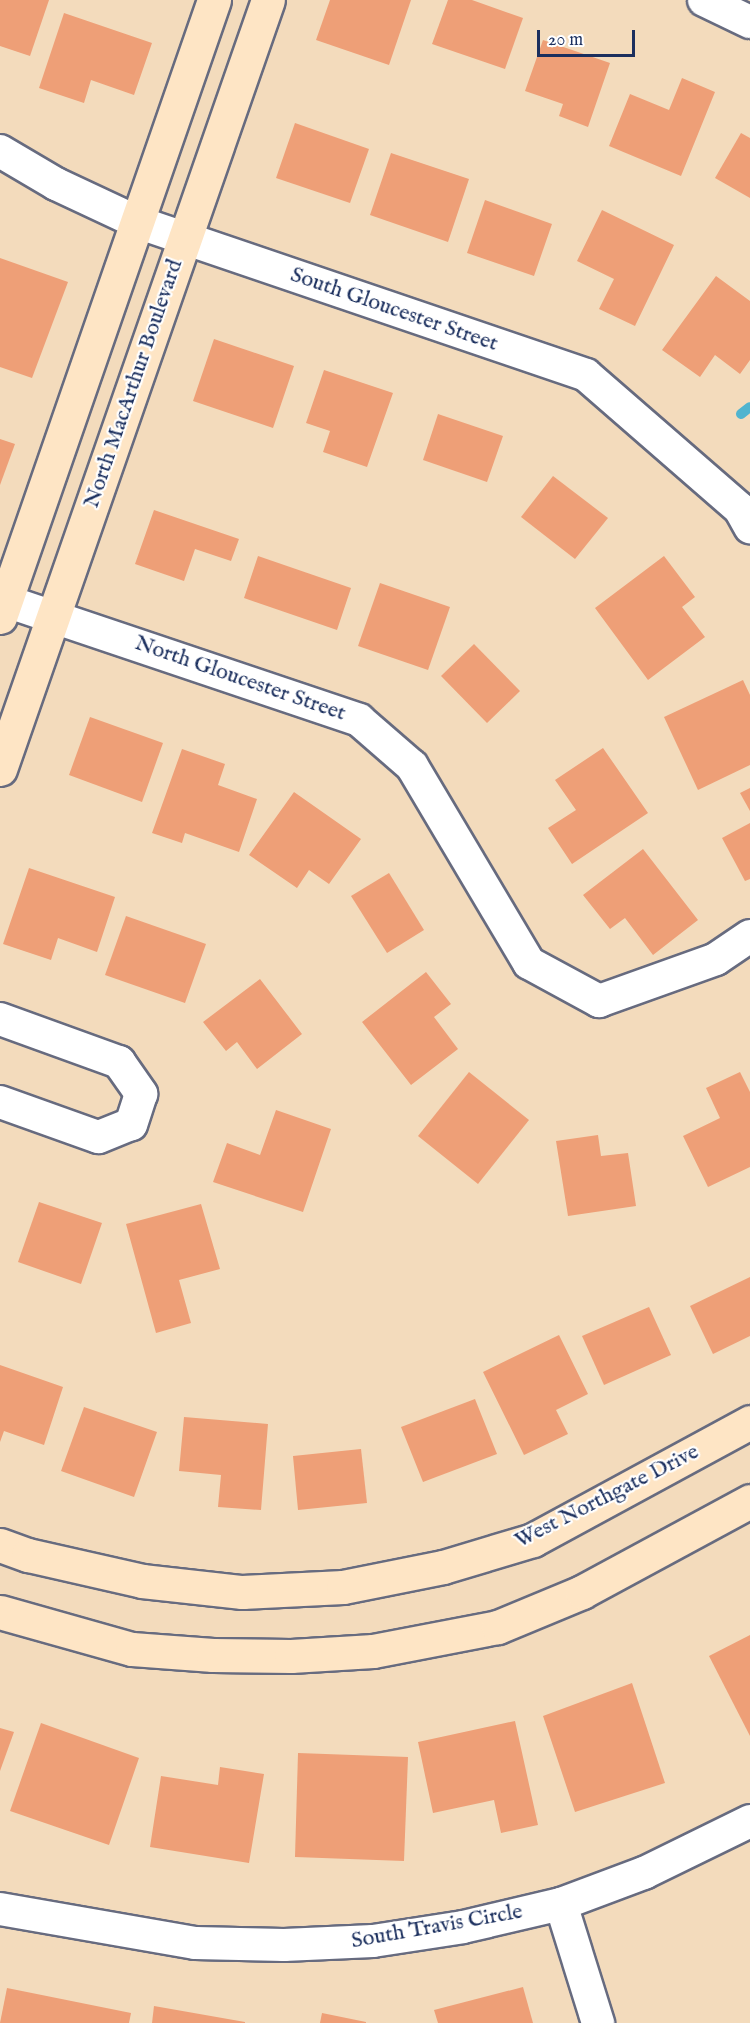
<!DOCTYPE html>
<style>
body{margin:0}
#map{position:relative;width:750px;height:2023px;overflow:hidden;background:#f3dbbc;font-family:"IM FELL English",serif}
div>[style]{position:absolute}
[style*='--x']{left:calc(var(--x)*1px);top:calc(var(--y)*1px);width:calc(var(--w)*1px);rotate:calc(var(--a)*1deg)}
.stream>*{height:10px;margin:-5px;padding:0 5px;transform-origin:5px;border-radius:5px;background:#50b4cf}
.building>*{inset:0;background:#ee9f77}
.roads{filter:drop-shadow(2px 0 #676b7f) drop-shadow(-2px 0 #676b7f) drop-shadow(0 2px #676b7f) drop-shadow(0 -2px #676b7f)}
.street>*{height:32px;margin:-16px;padding:0 16px;transform-origin:16px;border-radius:16px;background:#fff}
.secondary>*{height:33px;margin:-16.5px;padding:0 16.5px;transform-origin:16.5px;border-radius:16.5px;background:#fee5c5}
span{translate:-50% -50%;white-space:nowrap;text-align:center;line-height:1.15;-webkit-text-stroke:4.5px #fff;paint-order:stroke}
.street-label{font-size:22px;color:#1b2f5e}
.scale{position:absolute;left:537px;top:30px;width:98px;height:27px;box-sizing:border-box;border:3px solid #1b2f5e;border-top:0;padding-left:8px;font-size:18px;line-height:21px;white-space:nowrap;color:#1b2f5e;-webkit-text-stroke:4px #fff;paint-order:stroke}
</style>
<div id="map">
<div class="stream">
<div style="--x:741;--y:414;--w:11;--a:-38"></div>
</div>
<div class="building">
<div style="clip-path:polygon(0 0,49px 0,30px 56px,0 46px)"></div>
<div style="clip-path:polygon(330px 0,411px 0,389px 65px,316px 40px)"></div>
<div style="clip-path:polygon(448px 0,472px 0,523px 18px,505px 69px,432px 44px)"></div>
<div style="clip-path:polygon(64px 13px,152px 43px,134px 95px,91px 80px,84px 103px,39px 88px)"></div>
<div style="clip-path:polygon(543px 40px,610px 63px,588px 127px,559px 116px,563px 104px,525px 91px)"></div>
<div style="clip-path:polygon(682px 78px,715px 92px,681px 176px,609px 146px,630px 94px,669px 110px)"></div>
<div style="clip-path:polygon(295px 123px,369px 149px,350px 203px,276px 178px)"></div>
<div style="clip-path:polygon(741px 133px,750px 138px,750px 198px,715px 178px)"></div>
<div style="clip-path:polygon(391px 153px,469px 179px,448px 242px,370px 215px)"></div>
<div style="clip-path:polygon(485px 200px,552px 224px,534px 276px,467px 253px)"></div>
<div style="clip-path:polygon(602px 210px,674px 245px,635px 326px,599px 309px,614px 279px,577px 261px)"></div>
<div style="clip-path:polygon(0 258px,68px 282px,32px 378px,0 367px)"></div>
<div style="clip-path:polygon(716px 276px,750px 301px,750px 360px,740px 374px,715px 355px,700px 377px,662px 350px)"></div>
<div style="clip-path:polygon(214px 339px,294px 366px,273px 428px,193px 401px)"></div>
<div style="clip-path:polygon(324px 370px,393px 393px,367px 467px,323px 452px,330px 431px,306px 423px)"></div>
<div style="clip-path:polygon(438px 414px,503px 436px,487px 482px,423px 460px)"></div>
<div style="clip-path:polygon(0 439px,15px 444px,0 485px)"></div>
<div style="clip-path:polygon(553px 476px,608px 518px,575px 559px,521px 517px)"></div>
<div style="clip-path:polygon(154px 510px,239px 539px,231px 561px,195px 549px,184px 581px,135px 564px)"></div>
<div style="clip-path:polygon(258px 556px,351px 588px,337px 630px,244px 598px)"></div>
<div style="clip-path:polygon(664px 556px,695px 597px,682px 607px,705px 637px,648px 680px,595px 608px)"></div>
<div style="clip-path:polygon(380px 583px,450px 607px,428px 670px,358px 646px)"></div>
<div style="clip-path:polygon(474px 644px,520px 691px,487px 723px,441px 676px)"></div>
<div style="clip-path:polygon(743px 680px,750px 695px,750px 765px,698px 790px,664px 717px)"></div>
<div style="clip-path:polygon(90px 717px,163px 743px,142px 802px,69px 775px)"></div>
<div style="clip-path:polygon(603px 748px,648px 813px,572px 864px,548px 828px,576px 810px,555px 780px)"></div>
<div style="clip-path:polygon(182px 749px,225px 764px,218px 785px,257px 799px,239px 852px,185px 833px,182px 843px,152px 833px)"></div>
<div style="clip-path:polygon(750px 788px,750px 811px,740px 793px)"></div>
<div style="clip-path:polygon(294px 792px,361px 839px,329px 884px,309px 870px,297px 888px,249px 855px)"></div>
<div style="clip-path:polygon(750px 823px,750px 879px,745px 881px,722px 838px)"></div>
<div style="clip-path:polygon(643px 849px,698px 920px,653px 955px,625px 918px,610px 929px,583px 895px)"></div>
<div style="clip-path:polygon(29px 868px,115px 897px,97px 952px,58px 938px,51px 960px,3px 944px)"></div>
<div style="clip-path:polygon(389px 873px,424px 930px,387px 953px,351px 896px)"></div>
<div style="clip-path:polygon(126px 916px,206px 944px,185px 1003px,105px 975px)"></div>
<div style="clip-path:polygon(426px 972px,451px 1004px,434px 1017px,458px 1049px,411px 1085px,362px 1022px)"></div>
<div style="clip-path:polygon(260px 979px,302px 1034px,257px 1069px,237px 1042px,226px 1051px,203px 1022px)"></div>
<div style="clip-path:polygon(469px 1072px,529px 1120px,478px 1184px,418px 1136px)"></div>
<div style="clip-path:polygon(740px 1072px,750px 1092px,750px 1167px,708px 1187px,683px 1136px,720px 1118px,706px 1088px)"></div>
<div style="clip-path:polygon(276px 1110px,331px 1129px,303px 1212px,213px 1182px,227px 1143px,260px 1155px)"></div>
<div style="clip-path:polygon(598px 1135px,601px 1156px,628px 1153px,636px 1206px,568px 1216px,556px 1141px)"></div>
<div style="clip-path:polygon(39px 1202px,102px 1223px,81px 1284px,18px 1262px)"></div>
<div style="clip-path:polygon(201px 1204px,220px 1269px,179px 1280px,191px 1323px,156px 1333px,126px 1224px)"></div>
<div style="clip-path:polygon(750px 1277px,750px 1336px,713px 1354px,690px 1306px)"></div>
<div style="clip-path:polygon(649px 1307px,671px 1355px,604px 1385px,582px 1336px)"></div>
<div style="clip-path:polygon(559px 1335px,588px 1394px,556px 1410px,568px 1434px,524px 1455px,483px 1372px)"></div>
<div style="clip-path:polygon(0 1365px,63px 1387px,44px 1445px,4px 1431px,0 1442px)"></div>
<div style="clip-path:polygon(475px 1399px,497px 1454px,423px 1482px,401px 1427px)"></div>
<div style="clip-path:polygon(84px 1407px,157px 1432px,134px 1497px,61px 1471px)"></div>
<div style="clip-path:polygon(184px 1417px,268px 1424px,261px 1510px,218px 1507px,221px 1475px,179px 1471px)"></div>
<div style="clip-path:polygon(361px 1449px,367px 1503px,298px 1510px,293px 1456px)"></div>
<div style="clip-path:polygon(750px 1635px,750px 1736px,709px 1656px)"></div>
<div style="clip-path:polygon(632px 1683px,665px 1783px,575px 1812px,543px 1716px)"></div>
<div style="clip-path:polygon(515px 1721px,538px 1825px,501px 1833px,494px 1800px,433px 1813px,418px 1742px)"></div>
<div style="clip-path:polygon(41px 1723px,139px 1758px,109px 1845px,10px 1811px)"></div>
<div style="clip-path:polygon(0 1728px,14px 1732px,0 1771px)"></div>
<div style="clip-path:polygon(298px 1753px,408px 1757px,404px 1861px,295px 1857px)"></div>
<div style="clip-path:polygon(220px 1767px,264px 1774px,249px 1863px,150px 1847px,161px 1776px,218px 1785px)"></div>
<div style="clip-path:polygon(523px 1987px,533px 2023px,438px 2023px,434px 2010px)"></div>
<div style="clip-path:polygon(7px 1988px,131px 2013px,129px 2023px,0 2023px)"></div>
<div style="clip-path:polygon(154px 2006px,245px 2022px,245px 2023px,152px 2023px)"></div>
<div style="clip-path:polygon(322px 2013px,366px 2022px,366px 2023px,320px 2023px)"></div>
</div>
<div class="roads">
<div class="street">
<div style="--x:704;--y:0;--w:51;--a:25.6"></div>
<div style="--x:0;--y:151;--w:65;--a:30.5"></div>
<div style="--x:56;--y:184;--w:89;--a:25.1"></div>
<div style="--x:137;--y:222;--w:474;--a:18.8"></div>
<div style="--x:586;--y:375;--w:204;--a:41"></div>
<div style="--x:740;--y:509;--w:21;--a:61"></div>
<div style="--x:0;--y:599;--w:379;--a:18.6"></div>
<div style="--x:359;--y:720;--w:70;--a:41"></div>
<div style="--x:412;--y:766;--w:229;--a:59.3"></div>
<div style="--x:529;--y:963;--w:80;--a:28.5"></div>
<div style="--x:599;--y:1001;--w:124;--a:-19.7"></div>
<div style="--x:716;--y:959;--w:41;--a:-34.1"></div>
<div style="--x:0;--y:1019;--w:127;--a:19.9"></div>
<div style="--x:119;--y:1062;--w:39;--a:55"></div>
<div style="--x:141;--y:1094;--w:32;--a:108"></div>
<div style="--x:131;--y:1124;--w:35;--a:158"></div>
<div style="--x:98;--y:1137;--w:104;--a:-160.3"></div>
<div style="--x:561;--y:1904;--w:125;--a:72.7"></div>
<div style="--x:0;--y:1909;--w:198;--a:9.9"></div>
<div style="--x:195;--y:1943;--w:89;--a:1.3"></div>
<div style="--x:284;--y:1945;--w:89;--a:-2.6"></div>
<div style="--x:373;--y:1941;--w:91;--a:-8.8"></div>
<div style="--x:463;--y:1927;--w:101;--a:-13.2"></div>
<div style="--x:561;--y:1904;--w:89;--a:-20.5"></div>
<div style="--x:644;--y:1873;--w:118;--a:-26.1"></div>
</div>
<div class="secondary">
<div style="--x:0;--y:617;--w:653;--a:-70.87"></div>
<div style="--x:0;--y:769;--w:814;--a:-70.79"></div>
<div style="--x:0;--y:1545;--w:30;--a:20"></div>
<div style="--x:28;--y:1555;--w:117;--a:12.8"></div>
<div style="--x:142;--y:1581;--w:101;--a:6.3"></div>
<div style="--x:242;--y:1592;--w:101;--a:-2.8"></div>
<div style="--x:343;--y:1587;--w:102;--a:-11.3"></div>
<div style="--x:443;--y:1567;--w:94;--a:-16.7"></div>
<div style="--x:533;--y:1540;--w:247;--a:-28.5"></div>
<div style="--x:0;--y:1612;--w:137;--a:15.7"></div>
<div style="--x:132;--y:1649;--w:81;--a:4.2"></div>
<div style="--x:213;--y:1655;--w:78;--a:0.7"></div>
<div style="--x:291;--y:1656;--w:82;--a:-3.5"></div>
<div style="--x:373;--y:1651;--w:127;--a:-10.9"></div>
<div style="--x:498;--y:1627;--w:91;--a:-22.6"></div>
<div style="--x:582;--y:1592;--w:191;--a:-28.4"></div>
</div>
</div>
<div class="street-label">
<span style="left:394px;top:310px;rotate:19deg">South Gloucester Street</span>
<span style="left:134px;top:384px;rotate:-71deg">North MacArthur Boulevard</span>
<span style="left:240px;top:679px;rotate:19deg">North Gloucester Street</span>
<span style="left:607px;top:1497px;rotate:-27deg">West Northgate Drive</span>
<span style="left:437px;top:1927px;rotate:-10deg">South Travis Circle</span>
</div>
<div class="scale">20 m</div>
</div>
